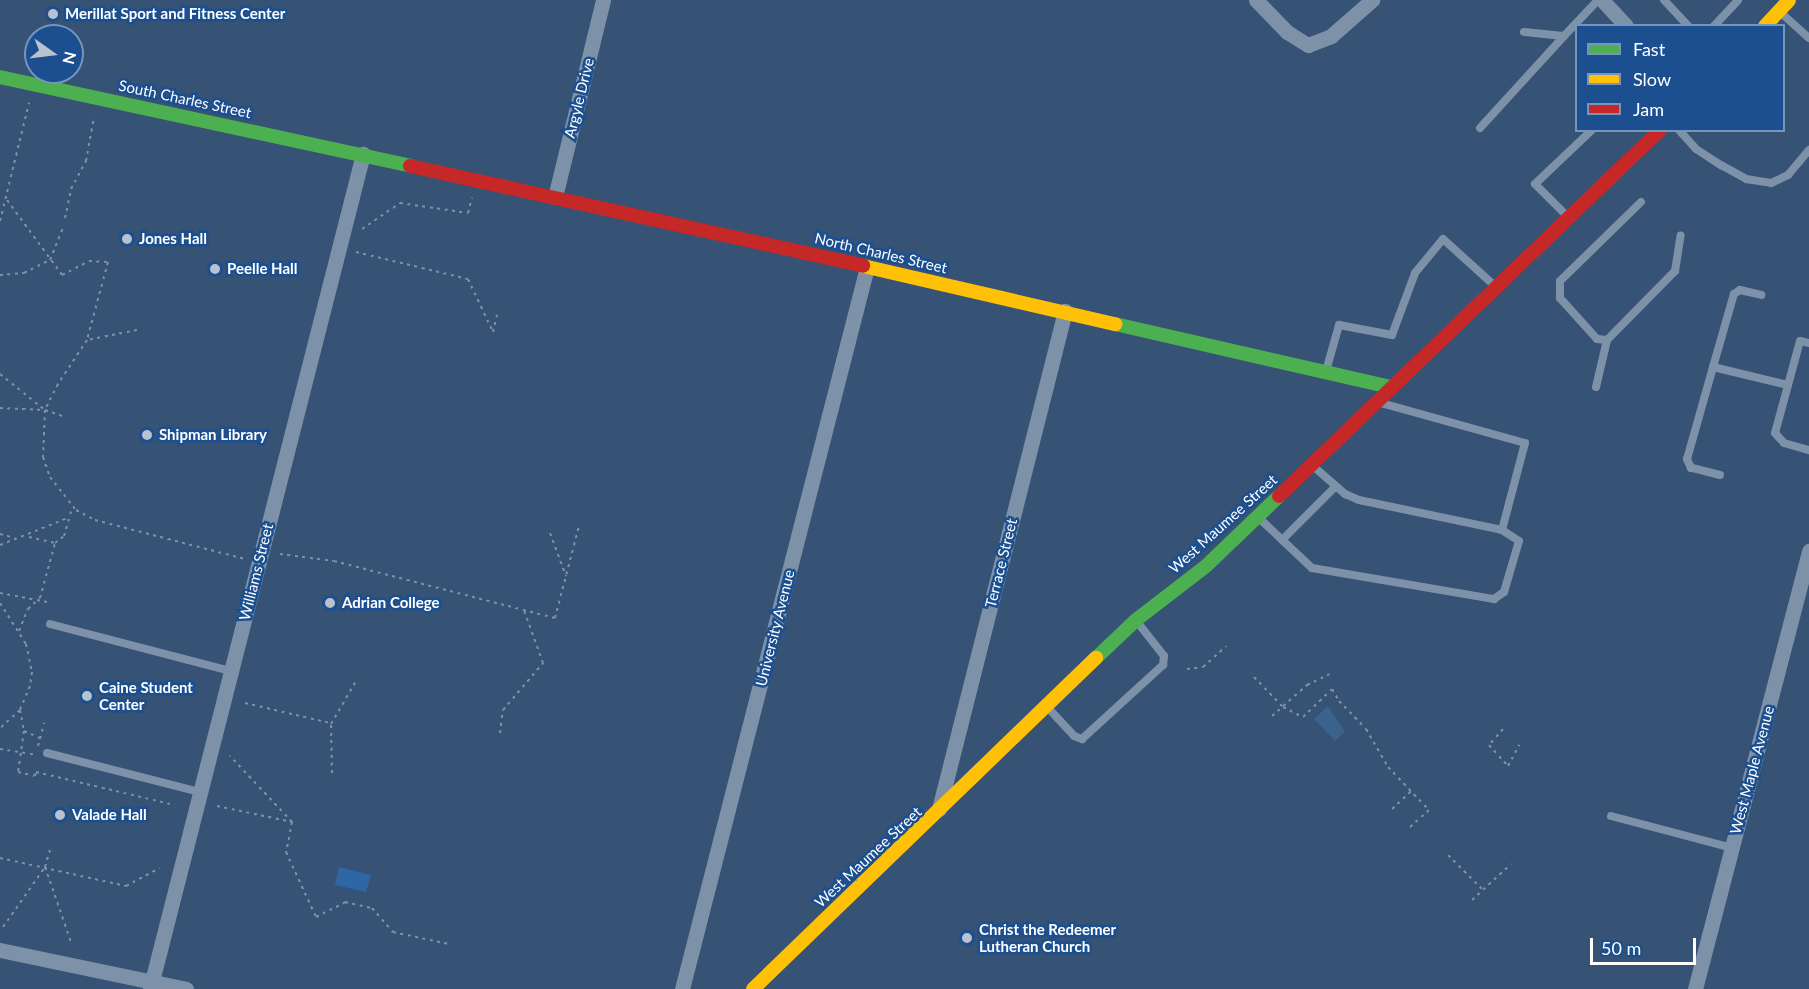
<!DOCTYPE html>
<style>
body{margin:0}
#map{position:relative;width:1809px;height:989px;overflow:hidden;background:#365274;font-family:Lato,sans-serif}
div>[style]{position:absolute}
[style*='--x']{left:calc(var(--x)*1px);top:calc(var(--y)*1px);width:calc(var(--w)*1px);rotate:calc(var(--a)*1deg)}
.green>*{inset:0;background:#2f66a5}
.water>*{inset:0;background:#3b618d}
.path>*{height:2px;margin-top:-1px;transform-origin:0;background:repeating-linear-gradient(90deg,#7d92a8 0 3px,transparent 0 7.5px)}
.lane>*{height:8px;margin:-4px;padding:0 4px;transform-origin:4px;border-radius:4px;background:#7d92a8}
.street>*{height:15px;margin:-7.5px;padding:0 7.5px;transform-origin:7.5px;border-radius:7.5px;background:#7d92a8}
.fast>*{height:14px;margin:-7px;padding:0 7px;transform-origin:7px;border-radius:7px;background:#4caf50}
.slow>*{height:14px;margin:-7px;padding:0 7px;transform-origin:7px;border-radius:7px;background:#ffc107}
.jam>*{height:14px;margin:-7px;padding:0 7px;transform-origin:7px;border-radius:7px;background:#c62828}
.dots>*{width:16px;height:16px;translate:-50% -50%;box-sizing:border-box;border:3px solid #1b4f8f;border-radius:50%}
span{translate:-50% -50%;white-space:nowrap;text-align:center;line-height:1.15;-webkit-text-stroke:5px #1b4f8f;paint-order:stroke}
.poi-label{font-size:15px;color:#fff;font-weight:700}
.left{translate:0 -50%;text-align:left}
.street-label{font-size:15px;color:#fff}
.legend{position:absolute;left:1575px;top:24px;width:210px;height:108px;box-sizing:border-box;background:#1b4f8f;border:2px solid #7695bc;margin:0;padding:8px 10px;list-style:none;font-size:18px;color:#fff}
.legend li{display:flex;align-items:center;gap:12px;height:30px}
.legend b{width:30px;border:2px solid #7695bc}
.north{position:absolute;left:24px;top:24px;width:60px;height:60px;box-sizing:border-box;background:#1b4f8f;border:2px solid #7695bc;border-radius:50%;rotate:104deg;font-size:16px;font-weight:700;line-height:24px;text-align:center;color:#fff}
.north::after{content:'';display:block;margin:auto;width:21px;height:27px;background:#b9c2ce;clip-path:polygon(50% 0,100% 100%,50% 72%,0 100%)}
.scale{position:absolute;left:1590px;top:938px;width:106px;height:27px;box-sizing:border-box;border:3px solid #fff;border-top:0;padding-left:8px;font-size:18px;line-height:21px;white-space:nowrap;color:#fff;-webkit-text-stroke:4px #1b4f8f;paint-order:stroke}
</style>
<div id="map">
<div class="green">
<div style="clip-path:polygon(339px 867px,371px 875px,366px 892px,335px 885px)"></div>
</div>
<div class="water">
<div style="clip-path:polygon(1328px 706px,1345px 732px,1335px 741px,1314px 719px)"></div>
</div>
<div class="path">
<div style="--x:7;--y:200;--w:93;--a:53.7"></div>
<div style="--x:62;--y:275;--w:30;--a:-27"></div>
<div style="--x:89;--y:261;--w:19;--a:3"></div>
<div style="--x:108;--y:262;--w:81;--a:105.1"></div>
<div style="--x:65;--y:218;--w:30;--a:-78"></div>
<div style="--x:71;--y:189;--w:32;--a:-62"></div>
<div style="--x:86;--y:161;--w:45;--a:-79.7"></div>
<div style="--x:0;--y:221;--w:122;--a:-76.2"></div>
<div style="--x:362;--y:229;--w:46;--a:-34.4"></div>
<div style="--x:400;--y:203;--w:69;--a:8.4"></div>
<div style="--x:468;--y:213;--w:16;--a:-76"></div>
<div style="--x:356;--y:252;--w:115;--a:13.6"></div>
<div style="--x:468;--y:279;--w:59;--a:64.7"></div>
<div style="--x:493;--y:332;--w:18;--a:-77"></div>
<div style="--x:0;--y:275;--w:24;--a:-5"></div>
<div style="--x:24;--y:273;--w:29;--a:-27"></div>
<div style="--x:50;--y:260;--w:35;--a:-68"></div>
<div style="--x:137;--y:330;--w:51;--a:168.7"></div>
<div style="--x:87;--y:340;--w:53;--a:123.4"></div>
<div style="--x:58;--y:384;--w:29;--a:117"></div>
<div style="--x:45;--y:410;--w:47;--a:92.4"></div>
<div style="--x:43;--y:457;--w:21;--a:71"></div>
<div style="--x:50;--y:477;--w:42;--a:51.8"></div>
<div style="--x:76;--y:510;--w:21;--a:28"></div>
<div style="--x:95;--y:520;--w:155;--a:14.6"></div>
<div style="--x:0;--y:374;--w:58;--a:38.7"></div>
<div style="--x:0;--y:408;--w:45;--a:2.5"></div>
<div style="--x:45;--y:410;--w:21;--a:19"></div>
<div style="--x:550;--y:533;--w:46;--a:69.6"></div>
<div style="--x:0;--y:534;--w:16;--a:15"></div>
<div style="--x:29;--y:537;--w:27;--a:13"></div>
<div style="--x:0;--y:545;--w:75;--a:-21.8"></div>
<div style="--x:280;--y:554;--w:54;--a:7.4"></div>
<div style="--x:334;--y:561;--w:228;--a:14.5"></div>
<div style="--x:555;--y:618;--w:95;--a:-75.4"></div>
<div style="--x:0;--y:593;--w:48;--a:10.8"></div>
<div style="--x:0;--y:603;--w:49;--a:57.6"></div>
<div style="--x:26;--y:644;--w:29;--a:78"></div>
<div style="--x:32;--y:672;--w:14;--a:98"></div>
<div style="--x:30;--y:686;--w:26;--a:113"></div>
<div style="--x:20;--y:710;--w:27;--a:138"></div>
<div style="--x:19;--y:631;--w:24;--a:-68"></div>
<div style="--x:28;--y:609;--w:16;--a:-43"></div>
<div style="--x:40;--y:598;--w:57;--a:-74.7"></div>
<div style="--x:55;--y:543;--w:11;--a:-38"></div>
<div style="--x:64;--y:536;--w:29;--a:-74"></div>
<div style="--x:1187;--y:669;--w:16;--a:-7"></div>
<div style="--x:1203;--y:667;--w:31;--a:-42"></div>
<div style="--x:1254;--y:677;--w:42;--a:46"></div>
<div style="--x:1283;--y:707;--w:22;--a:27"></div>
<div style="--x:1303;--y:717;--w:40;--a:-44"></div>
<div style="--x:1332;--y:689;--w:14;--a:60"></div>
<div style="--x:1339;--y:701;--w:39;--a:46"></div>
<div style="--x:1366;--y:729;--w:44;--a:59.9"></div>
<div style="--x:1388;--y:767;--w:59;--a:46.4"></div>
<div style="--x:1429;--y:810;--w:27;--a:138"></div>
<div style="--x:245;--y:703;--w:87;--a:13.2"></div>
<div style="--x:20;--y:710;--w:21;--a:79"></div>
<div style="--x:24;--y:731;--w:17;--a:24"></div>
<div style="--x:1272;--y:716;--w:47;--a:-41.5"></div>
<div style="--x:1307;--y:685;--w:25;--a:-26"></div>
<div style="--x:1503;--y:729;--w:21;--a:131"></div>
<div style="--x:1489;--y:745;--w:28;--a:48"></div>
<div style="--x:1508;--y:766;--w:24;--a:-62"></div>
<div style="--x:24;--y:731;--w:41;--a:98.3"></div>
<div style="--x:18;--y:772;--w:17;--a:13"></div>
<div style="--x:35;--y:776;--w:4;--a:-76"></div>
<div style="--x:36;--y:772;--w:143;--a:13.4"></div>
<div style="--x:500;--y:733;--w:23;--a:-83"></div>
<div style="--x:503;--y:710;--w:62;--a:-49.6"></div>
<div style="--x:543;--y:663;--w:56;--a:-109.7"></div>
<div style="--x:38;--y:746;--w:24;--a:-75"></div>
<div style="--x:0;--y:749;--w:36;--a:9"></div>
<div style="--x:332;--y:773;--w:49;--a:-91.2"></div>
<div style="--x:331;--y:724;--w:50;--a:-59.8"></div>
<div style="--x:217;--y:806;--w:77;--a:12"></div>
<div style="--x:292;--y:822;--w:91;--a:-133.2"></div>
<div style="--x:1392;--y:809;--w:26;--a:-43"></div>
<div style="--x:292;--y:822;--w:31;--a:101"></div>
<div style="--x:286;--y:852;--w:72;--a:65.2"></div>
<div style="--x:316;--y:917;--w:33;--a:-27"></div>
<div style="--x:345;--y:902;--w:28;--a:13"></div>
<div style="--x:372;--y:908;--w:32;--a:49"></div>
<div style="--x:393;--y:932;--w:57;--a:12.1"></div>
<div style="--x:1448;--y:855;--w:49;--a:45"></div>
<div style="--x:0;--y:858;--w:129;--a:12.5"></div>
<div style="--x:126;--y:886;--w:38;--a:-28"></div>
<div style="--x:45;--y:867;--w:79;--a:70.9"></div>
<div style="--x:1472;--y:900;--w:53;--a:-42.7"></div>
<div style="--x:3;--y:927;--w:73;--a:-55"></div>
<div style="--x:45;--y:867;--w:18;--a:-74"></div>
</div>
<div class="lane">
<div style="--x:1664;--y:0;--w:35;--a:47"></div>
<div style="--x:1780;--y:12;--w:39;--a:42"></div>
<div style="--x:1714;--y:26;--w:35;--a:-47"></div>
<div style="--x:1524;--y:32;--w:40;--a:5.7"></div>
<div style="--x:1564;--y:36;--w:50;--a:-46.6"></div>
<div style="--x:1480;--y:128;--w:125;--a:-47.6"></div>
<div style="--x:1679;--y:130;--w:25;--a:48"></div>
<div style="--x:1696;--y:149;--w:30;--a:33"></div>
<div style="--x:1721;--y:165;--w:29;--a:29"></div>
<div style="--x:1746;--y:179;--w:25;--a:9"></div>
<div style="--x:1771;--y:183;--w:19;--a:-25"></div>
<div style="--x:1788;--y:175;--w:33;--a:-50"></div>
<div style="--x:1641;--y:202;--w:113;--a:135.7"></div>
<div style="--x:1560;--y:281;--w:17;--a:90"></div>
<div style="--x:1560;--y:298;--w:55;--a:47.9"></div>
<div style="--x:1597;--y:339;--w:10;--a:6"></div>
<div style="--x:1607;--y:340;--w:97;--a:-45.4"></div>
<div style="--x:1675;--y:271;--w:36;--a:-81"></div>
<div style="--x:1566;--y:215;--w:44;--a:-135"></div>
<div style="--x:1535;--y:184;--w:79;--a:-43.5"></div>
<div style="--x:1809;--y:343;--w:9;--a:-167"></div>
<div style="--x:1800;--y:341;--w:95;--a:105.2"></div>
<div style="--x:1775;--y:433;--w:13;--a:48"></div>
<div style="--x:1784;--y:443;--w:26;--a:16"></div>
<div style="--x:1713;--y:367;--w:76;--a:-74"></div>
<div style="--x:1734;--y:294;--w:7;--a:-34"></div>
<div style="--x:1740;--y:290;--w:22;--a:13"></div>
<div style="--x:1326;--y:371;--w:48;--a:-74.2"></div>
<div style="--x:1339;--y:325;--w:54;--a:10.7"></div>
<div style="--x:1392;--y:335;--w:66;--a:-69.6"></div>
<div style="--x:1415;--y:273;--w:44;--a:-50.5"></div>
<div style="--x:1443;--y:239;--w:70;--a:42.1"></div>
<div style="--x:1596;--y:387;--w:48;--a:-76.8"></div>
<div style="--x:1313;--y:466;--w:43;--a:41.2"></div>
<div style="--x:1345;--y:494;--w:15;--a:23"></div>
<div style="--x:1359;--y:500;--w:146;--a:11.8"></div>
<div style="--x:1502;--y:530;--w:90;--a:-75.2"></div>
<div style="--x:1525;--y:443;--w:149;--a:-164.5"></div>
<div style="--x:1720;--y:475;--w:30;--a:-166"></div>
<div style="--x:1691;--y:468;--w:10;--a:-114"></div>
<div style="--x:1687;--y:459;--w:96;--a:-74.2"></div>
<div style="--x:1713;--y:367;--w:77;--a:13.5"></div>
<div style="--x:1261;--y:520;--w:70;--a:43.3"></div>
<div style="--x:1312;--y:568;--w:185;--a:9.7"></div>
<div style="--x:1494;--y:599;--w:12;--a:-35"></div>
<div style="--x:1504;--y:592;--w:53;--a:-73.6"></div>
<div style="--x:1519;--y:541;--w:20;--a:-147"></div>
<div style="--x:1282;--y:540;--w:76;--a:-45"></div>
<div style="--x:50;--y:624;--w:186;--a:14.6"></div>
<div style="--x:1049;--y:709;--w:37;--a:47"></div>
<div style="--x:1074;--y:736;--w:9;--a:21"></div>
<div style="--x:1082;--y:739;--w:110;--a:-42.4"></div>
<div style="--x:1163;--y:665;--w:9;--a:-84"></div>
<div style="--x:1164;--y:656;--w:42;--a:-128.2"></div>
<div style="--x:47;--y:753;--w:158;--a:14.3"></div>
<div style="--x:1611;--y:816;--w:125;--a:14.8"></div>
</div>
<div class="street">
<div style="--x:1256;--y:0;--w:45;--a:45.9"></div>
<div style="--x:1287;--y:32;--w:25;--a:32"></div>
<div style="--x:1308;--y:45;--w:25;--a:-21"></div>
<div style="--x:1331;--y:36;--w:55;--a:-41.3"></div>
<div style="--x:1602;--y:0;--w:35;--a:47"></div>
<div style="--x:555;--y:197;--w:203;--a:-76.3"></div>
<div style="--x:939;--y:809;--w:514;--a:-75.8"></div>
<div style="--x:0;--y:950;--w:190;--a:11.8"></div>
<div style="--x:150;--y:989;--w:862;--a:-75.69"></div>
<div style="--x:682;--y:989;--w:745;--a:-75.63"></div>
<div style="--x:1695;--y:989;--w:453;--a:-75.4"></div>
</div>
<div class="fast">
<div style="--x:0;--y:77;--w:420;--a:12.2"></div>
<div style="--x:1115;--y:324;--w:283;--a:12.9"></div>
<div style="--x:1096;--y:658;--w:55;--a:-43.5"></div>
<div style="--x:1136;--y:620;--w:88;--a:-37.6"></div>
<div style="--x:1206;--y:566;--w:101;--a:-43.8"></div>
</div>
<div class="slow">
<div style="--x:1765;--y:26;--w:35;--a:-47"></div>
<div style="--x:863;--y:266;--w:259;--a:13"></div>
<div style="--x:753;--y:989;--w:477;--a:-44"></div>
</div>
<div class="jam">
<div style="--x:410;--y:166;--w:464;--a:12.4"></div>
<div style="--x:1279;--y:496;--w:528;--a:-43.85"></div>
</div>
<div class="dots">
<div style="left:53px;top:14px;background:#b9c2ce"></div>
<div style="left:127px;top:239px;background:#b9c2ce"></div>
<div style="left:215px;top:269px;background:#b9c2ce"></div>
<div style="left:147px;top:435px;background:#b9c2ce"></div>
<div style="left:330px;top:603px;background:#b9c2ce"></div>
<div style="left:87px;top:696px;background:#b9c2ce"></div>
<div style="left:60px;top:815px;background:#b9c2ce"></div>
<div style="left:967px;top:938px;background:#b9c2ce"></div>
</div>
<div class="poi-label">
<span class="left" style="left:65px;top:14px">Merillat Sport and Fitness Center</span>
<span class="left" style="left:139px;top:239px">Jones Hall</span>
<span class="left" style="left:227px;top:269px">Peelle Hall</span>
<span class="left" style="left:159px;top:435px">Shipman Library</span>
<span class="left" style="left:342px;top:603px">Adrian College</span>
<span class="left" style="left:99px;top:696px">Caine Student<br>Center</span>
<span class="left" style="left:72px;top:815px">Valade Hall</span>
<span class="left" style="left:979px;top:938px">Christ the Redeemer<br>Lutheran Church</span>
</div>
<div class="street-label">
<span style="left:579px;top:98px;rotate:-76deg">Argyle Drive</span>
<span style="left:185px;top:99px;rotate:12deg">South Charles Street</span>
<span style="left:881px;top:253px;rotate:13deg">North Charles Street</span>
<span style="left:1223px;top:524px;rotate:-42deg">West Maumee Street</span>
<span style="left:1001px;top:563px;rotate:-76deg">Terrace Street</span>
<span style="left:256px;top:572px;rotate:-76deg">Williams Street</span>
<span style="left:775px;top:628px;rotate:-76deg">University Avenue</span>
<span style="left:1752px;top:770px;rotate:-75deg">West Maple Avenue</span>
<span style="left:868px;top:857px;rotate:-43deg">West Maumee Street</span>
</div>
<ul class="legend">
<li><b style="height:8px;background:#4caf50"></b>Fast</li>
<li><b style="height:8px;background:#ffc107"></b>Slow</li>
<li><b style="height:8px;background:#c62828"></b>Jam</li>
</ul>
<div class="north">N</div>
<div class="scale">50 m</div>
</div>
